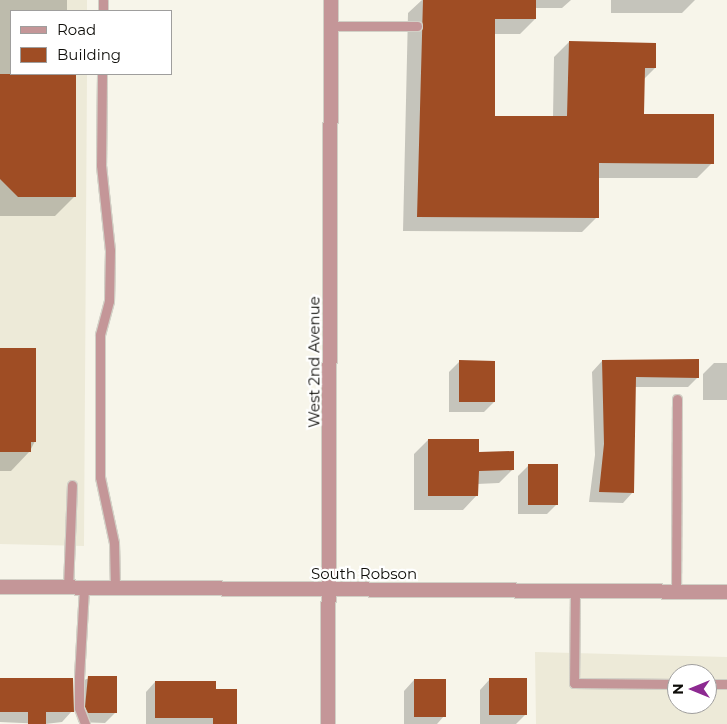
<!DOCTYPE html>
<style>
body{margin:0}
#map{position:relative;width:727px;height:724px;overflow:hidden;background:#f7f5ea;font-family:Montserrat,sans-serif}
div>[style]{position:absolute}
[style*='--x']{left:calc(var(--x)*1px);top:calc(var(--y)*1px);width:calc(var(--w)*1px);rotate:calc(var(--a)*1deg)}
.built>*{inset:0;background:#edead8}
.shadow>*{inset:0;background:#0003}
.building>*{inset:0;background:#9f4d24}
.roads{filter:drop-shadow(1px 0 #d2d0c6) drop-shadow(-1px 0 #d2d0c6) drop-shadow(0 1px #d2d0c6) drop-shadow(0 -1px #d2d0c6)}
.service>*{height:9px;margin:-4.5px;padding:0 4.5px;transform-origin:4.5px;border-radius:4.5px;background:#c49698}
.minor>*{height:14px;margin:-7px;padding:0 7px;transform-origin:7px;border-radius:7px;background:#c49698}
span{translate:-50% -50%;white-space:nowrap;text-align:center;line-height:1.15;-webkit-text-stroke:4.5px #fff;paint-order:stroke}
.street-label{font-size:15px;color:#0e0d09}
.legend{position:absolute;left:10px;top:10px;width:162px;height:65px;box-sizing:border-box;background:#fff;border:1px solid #9f9e9d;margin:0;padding:6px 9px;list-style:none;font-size:15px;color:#0e0d09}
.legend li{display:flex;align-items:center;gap:10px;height:25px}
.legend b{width:25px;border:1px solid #9f9e9d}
.north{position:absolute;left:667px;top:664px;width:50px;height:50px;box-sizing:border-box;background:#fff;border:1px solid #9f9e9d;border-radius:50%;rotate:270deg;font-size:14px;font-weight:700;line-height:20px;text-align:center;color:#0e0d09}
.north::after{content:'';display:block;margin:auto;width:18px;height:22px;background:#8d2a91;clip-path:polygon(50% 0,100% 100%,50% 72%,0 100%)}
</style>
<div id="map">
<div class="built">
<div style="clip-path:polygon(0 0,87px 0,87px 11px,11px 11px,11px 74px,87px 74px,84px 546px,0 544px)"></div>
<div style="clip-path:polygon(evenodd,535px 652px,727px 657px,727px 724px,536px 724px,535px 652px,677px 674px,707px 674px,707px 704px,677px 704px,677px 674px)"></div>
</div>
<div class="shadow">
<div style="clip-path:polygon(0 0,67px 0,67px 11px,11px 11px,11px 74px,75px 74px,75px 196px,55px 216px,0 216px)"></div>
<div style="clip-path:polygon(422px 0,571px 0,562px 8px,535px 8px,535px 19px,520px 34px,493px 34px,493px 117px,553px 117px,554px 57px,569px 42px,655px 68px,644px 79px,643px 115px,712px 163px,697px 178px,597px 178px,597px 217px,582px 232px,403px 231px,408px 13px)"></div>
<div style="clip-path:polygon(611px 0,695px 0,682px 13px,611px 13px)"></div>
<div style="clip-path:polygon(0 349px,35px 441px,30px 451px,11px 471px,0 471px)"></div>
<div style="clip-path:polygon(602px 361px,698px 377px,688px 387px,635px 387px,633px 492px,623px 503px,589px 502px,595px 455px,592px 372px)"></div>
<div style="clip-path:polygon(459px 362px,494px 402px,484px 412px,449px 412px,449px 372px)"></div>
<div style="clip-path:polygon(714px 363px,727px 363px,727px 400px,703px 400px,703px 374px)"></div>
<div style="clip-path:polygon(428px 440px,478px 454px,513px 469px,499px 483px,477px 484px,477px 495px,463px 510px,414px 510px,414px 454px)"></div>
<div style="clip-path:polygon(528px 466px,557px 504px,547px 514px,518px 514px,518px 476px)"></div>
<div style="clip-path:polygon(115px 677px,115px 713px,105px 723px,78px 722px,76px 689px,86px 679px)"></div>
<div style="clip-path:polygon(0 679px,72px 711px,62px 722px,45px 724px,0 722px)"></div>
<div style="clip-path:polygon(490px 679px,526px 714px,516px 724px,480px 724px,480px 690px)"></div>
<div style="clip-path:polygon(414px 680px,444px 716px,437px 724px,404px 724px,404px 691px)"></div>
<div style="clip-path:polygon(155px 682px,215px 690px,236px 724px,146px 724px,146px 692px)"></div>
</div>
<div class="building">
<div style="clip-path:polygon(423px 0,536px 0,536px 19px,495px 19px,495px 116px,567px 116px,569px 41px,656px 43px,656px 68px,645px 68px,644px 114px,714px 114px,714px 164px,599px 163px,599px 218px,417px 217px)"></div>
<div style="clip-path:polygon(0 74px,76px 74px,76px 197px,18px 197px,0 179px)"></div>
<div style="clip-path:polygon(0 348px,36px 348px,36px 442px,31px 442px,31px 452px,0 452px)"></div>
<div style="clip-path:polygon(699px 359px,699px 378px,636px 377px,634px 493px,599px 492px,604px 444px,602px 360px)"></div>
<div style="clip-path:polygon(459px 360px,495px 361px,495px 402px,459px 402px)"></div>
<div style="clip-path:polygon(428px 439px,479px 439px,479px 452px,514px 451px,514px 470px,479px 471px,478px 496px,428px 496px)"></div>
<div style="clip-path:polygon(528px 464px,558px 464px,558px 505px,528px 505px)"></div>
<div style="clip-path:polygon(88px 676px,117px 676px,117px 713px,88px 713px,85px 707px)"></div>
<div style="clip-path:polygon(0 678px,73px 678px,74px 712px,46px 712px,46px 724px,28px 724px,28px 712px,0 712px)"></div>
<div style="clip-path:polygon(489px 678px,527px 678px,527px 715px,489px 715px)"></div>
<div style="clip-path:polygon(414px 679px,446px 679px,446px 717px,414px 717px)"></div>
<div style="clip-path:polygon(155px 681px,216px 681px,216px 689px,237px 689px,237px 724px,213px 724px,213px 718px,155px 718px)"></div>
</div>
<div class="roads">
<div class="service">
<div style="--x:103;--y:11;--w:11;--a:-90"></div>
<div style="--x:331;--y:26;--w:86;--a:0"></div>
<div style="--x:102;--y:74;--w:91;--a:90.6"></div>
<div style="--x:101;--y:165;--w:85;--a:84"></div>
<div style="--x:110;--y:250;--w:51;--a:91.1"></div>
<div style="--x:109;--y:301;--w:35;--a:105"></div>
<div style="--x:100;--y:335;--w:142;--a:90"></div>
<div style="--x:100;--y:477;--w:67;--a:78"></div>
<div style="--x:114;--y:543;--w:45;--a:88.7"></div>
<div style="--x:68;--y:588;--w:103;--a:-87.8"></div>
<div style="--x:84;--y:588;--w:90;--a:93.2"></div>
<div style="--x:79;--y:678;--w:30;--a:90"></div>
<div style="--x:79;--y:708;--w:17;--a:69"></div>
<div style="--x:575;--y:591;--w:92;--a:90.6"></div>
<div style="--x:574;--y:683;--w:103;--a:0.6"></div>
<div style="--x:676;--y:592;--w:193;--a:-89.7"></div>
<div style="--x:707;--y:684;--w:20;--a:0"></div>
</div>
<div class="minor">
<div style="--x:0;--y:587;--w:727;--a:0.39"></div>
<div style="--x:328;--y:724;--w:724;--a:-89.76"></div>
</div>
</div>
<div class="street-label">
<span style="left:314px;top:362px;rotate:-90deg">West 2nd Avenue</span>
<span style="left:364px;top:574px">South Robson</span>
</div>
<ul class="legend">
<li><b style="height:6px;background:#c49698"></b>Road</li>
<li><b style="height:14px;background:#9f4d24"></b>Building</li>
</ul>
<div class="north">N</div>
</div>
